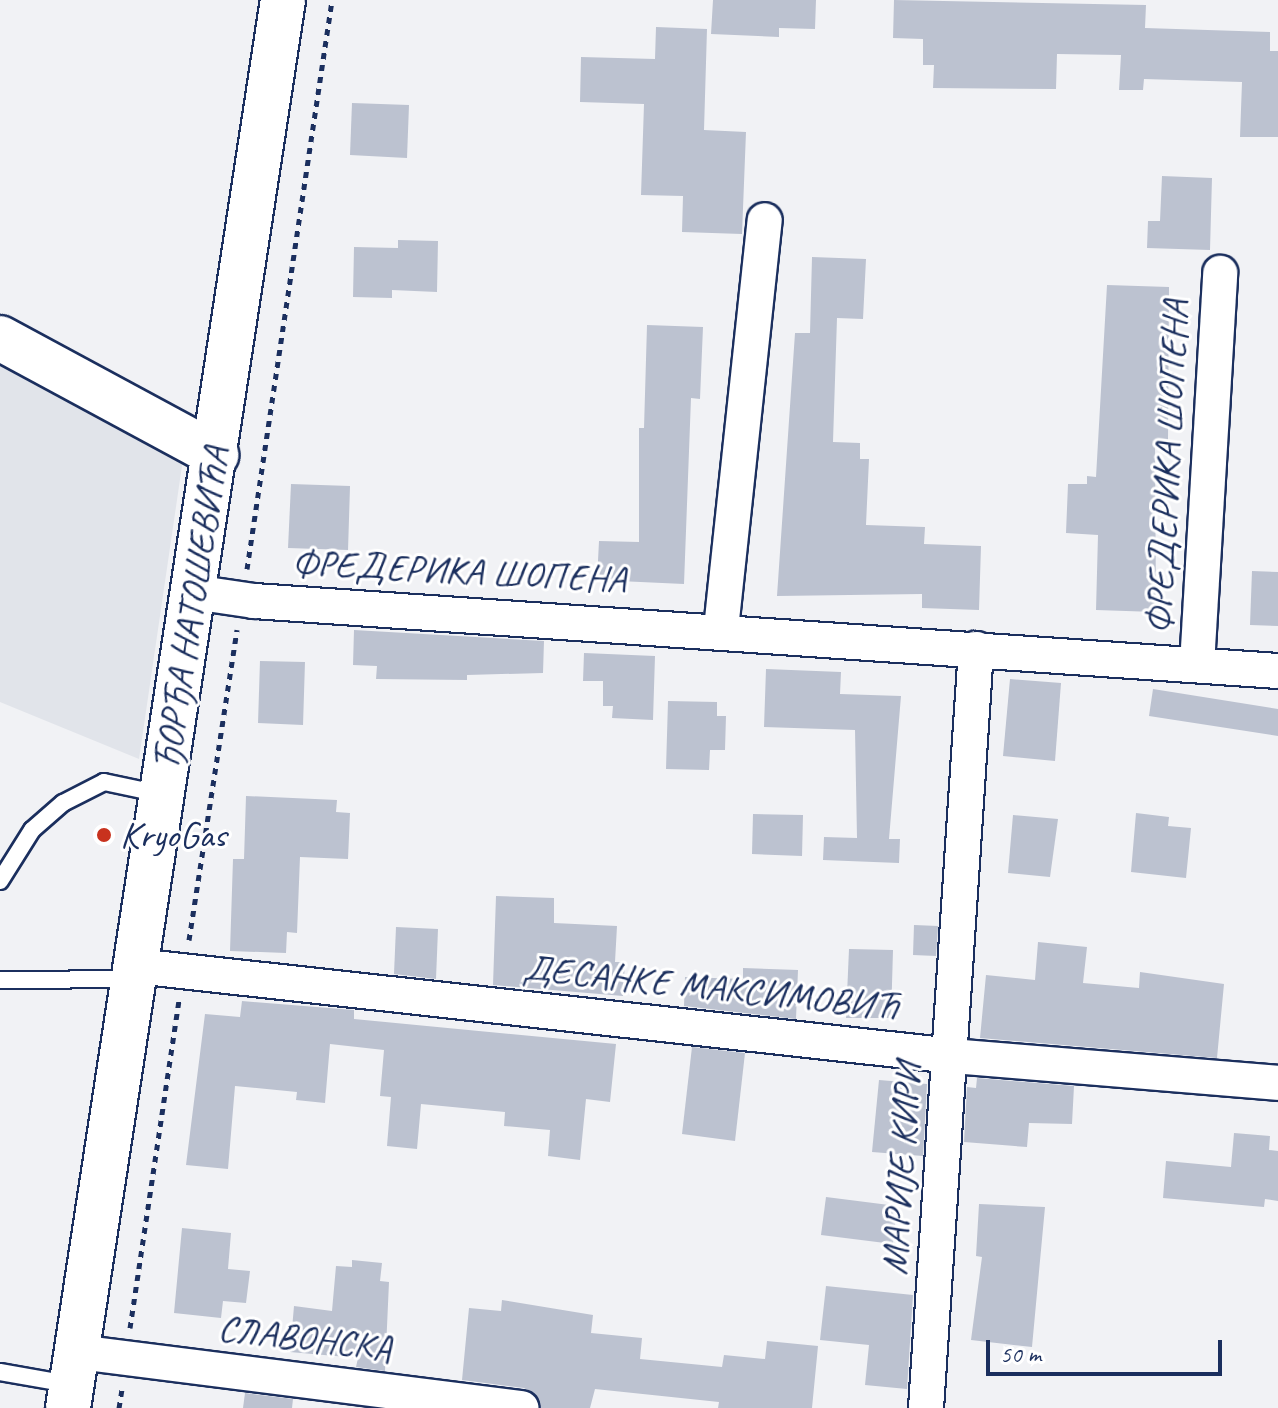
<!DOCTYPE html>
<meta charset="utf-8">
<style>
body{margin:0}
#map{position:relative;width:1278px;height:1408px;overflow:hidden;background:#f1f2f5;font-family:Caveat,sans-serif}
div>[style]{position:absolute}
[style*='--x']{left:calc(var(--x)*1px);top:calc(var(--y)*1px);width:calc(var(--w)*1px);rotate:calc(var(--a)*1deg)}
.built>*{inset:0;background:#e1e4ea}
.building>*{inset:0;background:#bcc2d0}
.path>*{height:5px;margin-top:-2.5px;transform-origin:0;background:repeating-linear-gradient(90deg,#1b2f5e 0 6px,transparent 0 12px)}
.roads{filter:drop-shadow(2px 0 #1b2f5e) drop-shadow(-2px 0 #1b2f5e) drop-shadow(0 2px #1b2f5e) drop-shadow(0 -2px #1b2f5e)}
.lane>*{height:16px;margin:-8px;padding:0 8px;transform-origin:8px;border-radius:8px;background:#fff}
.street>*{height:34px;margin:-17px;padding:0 17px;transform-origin:17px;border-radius:17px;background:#fff}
.secondary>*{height:44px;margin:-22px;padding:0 22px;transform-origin:22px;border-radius:22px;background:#fff}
.dots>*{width:22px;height:22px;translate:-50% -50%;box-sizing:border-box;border:4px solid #fff;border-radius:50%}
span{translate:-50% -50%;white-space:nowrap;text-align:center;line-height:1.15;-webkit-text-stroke:6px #fff;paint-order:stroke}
.street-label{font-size:38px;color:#1b2f5e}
.poi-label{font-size:38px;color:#1b2f5e}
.left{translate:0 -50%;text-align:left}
.scale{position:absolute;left:986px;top:1340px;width:236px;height:36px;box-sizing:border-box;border:4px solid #1b2f5e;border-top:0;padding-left:10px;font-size:24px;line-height:28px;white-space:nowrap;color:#1b2f5e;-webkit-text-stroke:6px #fff;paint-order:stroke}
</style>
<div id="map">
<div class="built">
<div style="clip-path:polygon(0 338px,183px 459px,139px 759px,0 702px)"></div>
</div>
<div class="building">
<div style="clip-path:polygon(713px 0,816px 0,815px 29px,779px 28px,779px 37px,711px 34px)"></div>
<div style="clip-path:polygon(894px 0,1146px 5px,1145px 28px,1270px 32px,1270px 51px,1278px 51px,1278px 137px,1240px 137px,1242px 82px,1144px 79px,1143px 90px,1119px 90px,1121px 55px,1057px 54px,1056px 89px,933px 88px,934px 65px,923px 65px,923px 39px,893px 38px)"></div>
<div style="clip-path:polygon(656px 27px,707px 29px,704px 130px,746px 132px,742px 234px,682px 232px,683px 196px,641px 195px,644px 104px,580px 102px,581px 57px,655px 59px)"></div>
<div style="clip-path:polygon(352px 103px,409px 105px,407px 158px,350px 155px)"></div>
<div style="clip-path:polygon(1162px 176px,1212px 178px,1210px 250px,1147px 248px,1148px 221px,1160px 221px)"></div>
<div style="clip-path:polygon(398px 240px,438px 241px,437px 292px,392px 290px,392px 298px,353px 297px,354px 247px,398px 248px)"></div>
<div style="clip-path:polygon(812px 257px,866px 259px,863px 319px,837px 318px,833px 442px,860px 443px,860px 459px,869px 459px,866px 525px,925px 527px,924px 544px,981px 546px,979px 610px,922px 608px,922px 594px,777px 596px,795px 333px,810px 333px)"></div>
<div style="clip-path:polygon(1107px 285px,1169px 287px,1168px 441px,1155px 440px,1156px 612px,1096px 610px,1098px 535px,1066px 533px,1068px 484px,1087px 484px,1087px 476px,1096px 477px)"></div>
<div style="clip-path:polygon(647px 325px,703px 327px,700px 399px,691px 398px,684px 584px,597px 580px,599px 541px,639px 542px,639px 428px,644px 428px)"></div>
<div style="clip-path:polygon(291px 484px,350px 486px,348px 550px,288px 548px)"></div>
<div style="clip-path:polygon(1252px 571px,1278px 572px,1278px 626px,1250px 625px)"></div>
<div style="clip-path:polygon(354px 630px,544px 641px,543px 673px,467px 675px,467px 680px,376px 679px,377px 666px,353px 665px)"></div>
<div style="clip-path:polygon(584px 653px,655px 656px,653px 720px,612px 718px,613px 706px,603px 706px,603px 681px,583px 681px)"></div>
<div style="clip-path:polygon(260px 661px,305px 662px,303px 725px,258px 723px)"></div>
<div style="clip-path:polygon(766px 669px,841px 672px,840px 694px,901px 696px,889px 839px,900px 839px,899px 863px,823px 860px,824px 837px,857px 838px,855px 730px,764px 727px)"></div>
<div style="clip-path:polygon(1010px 679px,1061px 683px,1055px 761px,1003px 756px)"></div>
<div style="clip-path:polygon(1153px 689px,1278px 709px,1278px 736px,1149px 716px)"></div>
<div style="clip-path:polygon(668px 701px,717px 702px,717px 716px,726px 716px,725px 750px,710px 750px,709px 770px,666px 769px)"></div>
<div style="clip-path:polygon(246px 796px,337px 800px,336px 812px,350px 813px,348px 859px,300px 857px,297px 933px,287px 932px,286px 953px,230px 951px,233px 859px,244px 859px)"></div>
<div style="clip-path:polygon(1136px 813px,1169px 817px,1168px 826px,1191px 828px,1186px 878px,1131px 872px)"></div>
<div style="clip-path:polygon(753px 814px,803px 815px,802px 856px,752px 854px)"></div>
<div style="clip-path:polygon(1013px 815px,1058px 819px,1050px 877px,1008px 873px)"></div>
<div style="clip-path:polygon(496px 896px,554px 898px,554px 923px,617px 926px,615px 962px,625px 962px,623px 996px,493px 985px)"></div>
<div style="clip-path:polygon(914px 925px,938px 926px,936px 956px,913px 955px)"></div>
<div style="clip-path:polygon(396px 927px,438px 929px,436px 979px,394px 974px)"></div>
<div style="clip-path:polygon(1038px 942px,1087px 947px,1083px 983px,1139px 988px,1140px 972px,1224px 984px,1217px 1058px,980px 1038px,986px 975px,1035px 980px)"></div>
<div style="clip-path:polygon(849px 949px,893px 950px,891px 1018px,846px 1018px)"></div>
<div style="clip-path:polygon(743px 968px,798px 970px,796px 1019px,684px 1006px,685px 977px,743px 979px)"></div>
<div style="clip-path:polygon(242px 1001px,354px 1010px,354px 1019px,616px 1044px,610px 1102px,586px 1099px,580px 1160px,548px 1156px,550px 1130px,504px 1126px,505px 1112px,421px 1104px,417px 1149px,387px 1146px,391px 1097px,380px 1096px,384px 1050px,330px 1044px,325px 1103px,296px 1100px,297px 1092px,235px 1086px,228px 1169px,186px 1165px,205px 1014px,240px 1017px)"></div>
<div style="clip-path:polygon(692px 1047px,745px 1053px,735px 1141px,682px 1134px)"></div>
<div style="clip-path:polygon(977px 1078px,1074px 1086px,1072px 1124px,1029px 1123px,1027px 1147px,964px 1142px,967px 1087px,976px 1088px)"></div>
<div style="clip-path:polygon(879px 1080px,927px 1084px,923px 1156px,872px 1152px)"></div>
<div style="clip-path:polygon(1234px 1133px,1270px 1136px,1269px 1150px,1278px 1151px,1278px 1201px,1265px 1199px,1264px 1207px,1163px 1198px,1166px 1161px,1231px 1167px)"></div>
<div style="clip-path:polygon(826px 1197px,897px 1206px,893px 1244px,821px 1235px)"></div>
<div style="clip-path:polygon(979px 1204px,1045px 1207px,1032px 1347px,971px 1340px,982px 1257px,976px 1256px)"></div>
<div style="clip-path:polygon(182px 1228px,231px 1233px,228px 1269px,250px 1271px,246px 1303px,223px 1301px,221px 1318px,174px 1313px)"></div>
<div style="clip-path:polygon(352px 1260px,382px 1263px,380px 1281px,389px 1282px,385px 1371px,356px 1367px,358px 1358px,290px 1352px,294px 1306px,332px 1311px,336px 1266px,352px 1267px)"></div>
<div style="clip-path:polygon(826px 1286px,913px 1295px,907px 1389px,865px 1385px,869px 1345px,820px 1340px)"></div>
<div style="clip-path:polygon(502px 1300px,593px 1315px,591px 1333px,642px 1338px,640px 1359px,722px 1367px,724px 1355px,765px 1359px,767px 1341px,818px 1346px,812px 1408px,718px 1408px,719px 1402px,595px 1389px,590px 1408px,541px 1408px,534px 1393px,524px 1388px,462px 1380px,469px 1308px,501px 1311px)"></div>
<div style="clip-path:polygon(245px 1393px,293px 1399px,292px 1408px,243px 1408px)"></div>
</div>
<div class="path">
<div style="--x:247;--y:569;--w:575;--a:-81.5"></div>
<div style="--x:189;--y:940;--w:314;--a:-81.2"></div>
<div style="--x:130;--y:1328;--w:331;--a:-81.5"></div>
<div style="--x:119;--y:1408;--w:19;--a:-81"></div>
</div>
<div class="roads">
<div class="lane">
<div style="--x:0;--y:881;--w:60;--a:-57.9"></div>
<div style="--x:32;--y:830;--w:41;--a:-41.1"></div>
<div style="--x:63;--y:803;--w:46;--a:-27.1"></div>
<div style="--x:104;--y:782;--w:58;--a:11.9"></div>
<div style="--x:0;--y:980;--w:132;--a:-0.4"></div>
<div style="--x:0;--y:1372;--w:70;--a:9.9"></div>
</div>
<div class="street">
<div style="--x:193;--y:592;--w:62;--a:8.4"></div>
<div style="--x:254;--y:601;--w:1026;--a:3.91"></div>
<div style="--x:721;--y:629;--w:411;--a:-83.9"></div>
<div style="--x:1197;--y:665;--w:393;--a:-86.6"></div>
<div style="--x:136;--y:966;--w:821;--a:6.29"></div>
<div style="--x:952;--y:1056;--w:327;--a:4.7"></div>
<div style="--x:78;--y:1352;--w:447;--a:7.2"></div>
<div style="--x:926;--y:1408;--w:761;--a:-86.23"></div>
</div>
<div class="secondary">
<div style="--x:0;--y:338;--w:246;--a:28.4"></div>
<div style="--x:68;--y:1408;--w:1424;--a:-81.32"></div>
</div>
</div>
<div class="dots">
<div style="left:104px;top:835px;background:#c8321e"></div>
</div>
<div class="street-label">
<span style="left:1167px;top:467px;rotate:-87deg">ФРЕДЕРИКА ШОПЕНА</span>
<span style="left:459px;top:571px;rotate:3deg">ФРЕДЕРИКА ШОПЕНА</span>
<span style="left:191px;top:609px;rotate:-81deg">ЂОРЂА НАТОШЕВИЋА</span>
<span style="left:711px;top:987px;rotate:6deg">ДЕСАНКЕ МАКСИМОВИЋ</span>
<span style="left:901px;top:1169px;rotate:-86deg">МАРИЈЕ КИРИ</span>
<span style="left:305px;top:1338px;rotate:7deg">СЛАВОНСКА</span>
</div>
<div class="poi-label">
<span class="left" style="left:120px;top:835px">KryoGas</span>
</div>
<div class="scale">50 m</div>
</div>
